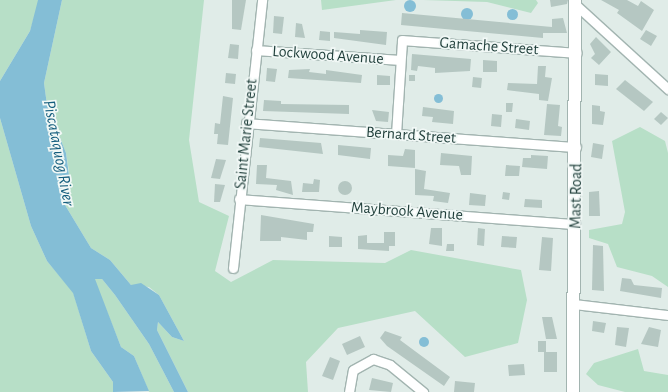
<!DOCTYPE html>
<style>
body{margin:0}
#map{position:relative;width:668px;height:392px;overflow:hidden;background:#e0ece8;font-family:"Alegreya Sans",sans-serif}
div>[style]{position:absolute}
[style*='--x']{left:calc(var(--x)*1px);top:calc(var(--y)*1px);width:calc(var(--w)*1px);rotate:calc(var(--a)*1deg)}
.green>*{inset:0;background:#b7dfc7}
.water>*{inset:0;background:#84bed6}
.round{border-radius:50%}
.building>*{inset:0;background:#b5c7c2}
.roads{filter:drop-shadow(1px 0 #a2b4b0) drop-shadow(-1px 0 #a2b4b0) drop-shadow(0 1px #a2b4b0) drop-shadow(0 -1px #a2b4b0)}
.minor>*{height:9px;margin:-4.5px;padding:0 4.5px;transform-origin:4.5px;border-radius:4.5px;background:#fff}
.secondary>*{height:12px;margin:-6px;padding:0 6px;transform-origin:6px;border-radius:6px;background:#fff}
span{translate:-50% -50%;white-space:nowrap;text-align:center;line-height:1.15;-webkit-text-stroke:3.5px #f1f8f6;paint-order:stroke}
.street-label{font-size:16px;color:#1f3e3a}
.water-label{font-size:17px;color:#155e7e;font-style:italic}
</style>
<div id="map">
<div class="green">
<div style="clip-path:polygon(0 0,38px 0,38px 5px,30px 31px,0 81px)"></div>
<div style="clip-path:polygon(62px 0,204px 0,189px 140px,199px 202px,229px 216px,215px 271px,231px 282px,273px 260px,385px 263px,411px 250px,521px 270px,527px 300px,518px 343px,465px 357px,415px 311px,338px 328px,306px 362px,308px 392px,188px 392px,157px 330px,158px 322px,172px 337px,184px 341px,159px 295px,149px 287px,131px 285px,110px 260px,91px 248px,65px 205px,69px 171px,66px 153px,47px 105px,44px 83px)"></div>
<div style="clip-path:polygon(321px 0,396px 0,322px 10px)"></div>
<div style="clip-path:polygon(423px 0,536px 0,538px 3px,531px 13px,487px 2px)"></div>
<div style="clip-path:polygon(0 118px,31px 226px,47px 261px,73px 292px,91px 351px,113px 382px,113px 392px,0 392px)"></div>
<div style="clip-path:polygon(640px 127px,665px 141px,668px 153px,668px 287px,652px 276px,617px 267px,608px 244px,589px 238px,589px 230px,622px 224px,625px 212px,612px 141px)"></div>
<div style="clip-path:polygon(94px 279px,102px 279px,115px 295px,149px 344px,174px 392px,149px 392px,134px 356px,121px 347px)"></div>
<div style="clip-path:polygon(638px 349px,644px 371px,668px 375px,668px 392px,625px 392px,598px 385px,586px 374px,594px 363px)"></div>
</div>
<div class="water">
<div style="clip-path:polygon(38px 0,62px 0,44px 83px,47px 105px,66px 153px,70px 183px,65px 205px,91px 248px,110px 260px,131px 285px,141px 283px,159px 295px,184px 341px,172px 337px,158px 322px,157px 330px,188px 392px,174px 392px,149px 344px,115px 295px,102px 279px,95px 279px,121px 347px,134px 356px,149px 391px,113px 392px,113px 382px,91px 351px,73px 293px,47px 261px,31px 226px,0 118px,0 81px,30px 31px)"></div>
<div class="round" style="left:404px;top:0;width:12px;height:12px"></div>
<div class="round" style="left:461px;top:8px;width:12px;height:12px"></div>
<div class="round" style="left:506.5px;top:8.5px;width:11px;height:11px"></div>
<div class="round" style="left:433.5px;top:93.5px;width:9px;height:9px"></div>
<div class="round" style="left:419px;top:337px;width:10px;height:10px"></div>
</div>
<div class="building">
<div style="clip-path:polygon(232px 0,246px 0,241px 30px,232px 29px)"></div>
<div style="clip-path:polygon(550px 0,568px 0,567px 4px,551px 7px)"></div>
<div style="clip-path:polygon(601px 0,627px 0,638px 6px,641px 1px,654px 10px,642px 31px,617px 13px,619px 10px)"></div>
<div style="clip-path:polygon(402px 13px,552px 27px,552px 19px,563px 18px,567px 33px,543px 33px,543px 38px,401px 25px)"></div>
<div style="clip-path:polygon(274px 16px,284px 17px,282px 34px,273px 33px)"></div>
<div style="clip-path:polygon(296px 23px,302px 24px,305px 38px,295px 37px)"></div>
<div style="clip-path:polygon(360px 30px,387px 32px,386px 45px,334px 38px,334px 32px,360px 34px)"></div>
<div style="clip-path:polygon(646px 30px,657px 36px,651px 46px,640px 39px)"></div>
<div style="clip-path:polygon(320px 31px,330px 32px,330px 41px,319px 40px)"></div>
<div style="clip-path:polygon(596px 37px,611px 52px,599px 65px,591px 58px,595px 54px,590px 44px)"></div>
<div style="clip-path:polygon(230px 44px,239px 45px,238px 59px,228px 58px)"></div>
<div style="clip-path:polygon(412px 54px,471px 59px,470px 71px,435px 73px,435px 68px,418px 66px,417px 71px,411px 70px)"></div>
<div style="clip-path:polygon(483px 60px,497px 61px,497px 72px,483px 72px)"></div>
<div style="clip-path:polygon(538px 66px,546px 66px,545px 77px,552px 78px,548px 101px,539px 100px,539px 94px,507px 90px,508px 83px,537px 84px)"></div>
<div style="clip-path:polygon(267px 68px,277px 69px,275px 82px,266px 81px)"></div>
<div style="clip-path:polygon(310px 69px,309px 72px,326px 74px,326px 70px,362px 75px,361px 83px,288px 78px,289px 70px)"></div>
<div style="clip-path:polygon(226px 73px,236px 74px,235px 84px,225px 83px)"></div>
<div style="clip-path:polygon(595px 74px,608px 75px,608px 86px,595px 85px)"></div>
<div style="clip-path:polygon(377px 75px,390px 76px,390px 85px,377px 85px)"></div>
<div style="clip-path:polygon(409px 75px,415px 75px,415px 81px,409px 81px)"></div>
<div style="clip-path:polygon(473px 77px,482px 78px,481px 88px,472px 87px)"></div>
<div style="clip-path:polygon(625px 80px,653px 102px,644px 111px,616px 89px)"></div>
<div style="clip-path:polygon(223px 96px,233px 98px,228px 145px,217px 144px,218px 134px,214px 134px,215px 123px,220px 124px)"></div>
<div style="clip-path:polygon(264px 100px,281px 101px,281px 104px,349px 105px,349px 114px,263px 111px)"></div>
<div style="clip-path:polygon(506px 103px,513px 103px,512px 112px,506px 112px)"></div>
<div style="clip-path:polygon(547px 104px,560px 105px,558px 126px,562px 127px,561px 136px,544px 135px)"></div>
<div style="clip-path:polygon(592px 105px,600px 106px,600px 111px,605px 112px,603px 125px,592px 124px)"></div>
<div style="clip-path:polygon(423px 107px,454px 111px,453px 124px,432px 122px,433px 117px,422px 116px)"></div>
<div style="clip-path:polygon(372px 110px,389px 112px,388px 122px,376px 121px)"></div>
<div style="clip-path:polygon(661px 112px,668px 118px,661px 125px,654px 119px)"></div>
<div style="clip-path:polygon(492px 114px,502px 115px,501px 127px,491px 126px)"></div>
<div style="clip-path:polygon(516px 119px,530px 121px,529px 130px,515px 128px)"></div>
<div style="clip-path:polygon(260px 138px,321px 143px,323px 154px,259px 147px)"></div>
<div style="clip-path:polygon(593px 143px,604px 145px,602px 159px,591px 157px)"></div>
<div style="clip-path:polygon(338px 145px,371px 148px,370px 159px,338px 155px)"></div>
<div style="clip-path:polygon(405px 149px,415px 150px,415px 168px,388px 166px,388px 155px,403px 156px)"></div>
<div style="clip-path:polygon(441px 153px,472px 156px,471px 175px,461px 175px,459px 166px,440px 165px)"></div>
<div style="clip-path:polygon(531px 155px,548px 156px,547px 169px,522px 167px,523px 158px,531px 158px)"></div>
<div style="clip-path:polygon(216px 159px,226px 160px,220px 179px,211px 178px)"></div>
<div style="clip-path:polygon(257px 165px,267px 165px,266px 178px,291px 181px,293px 195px,276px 190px,277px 185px,256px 184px)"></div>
<div style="clip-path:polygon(506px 165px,520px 166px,519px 176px,505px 176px)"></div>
<div style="clip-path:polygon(415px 169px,426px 171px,424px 189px,450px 193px,448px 203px,433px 201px,434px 196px,415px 195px)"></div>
<div style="clip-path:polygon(314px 179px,320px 180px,319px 192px,302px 192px,303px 183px,313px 184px)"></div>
<div class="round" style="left:338px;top:181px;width:14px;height:14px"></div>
<div style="clip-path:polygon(215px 184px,225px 185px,220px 202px,214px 202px)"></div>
<div style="clip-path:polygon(599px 191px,600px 216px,589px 216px,589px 192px)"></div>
<div style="clip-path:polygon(503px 192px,510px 193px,509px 200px,502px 199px)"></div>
<div style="clip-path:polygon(470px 193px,486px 195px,485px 206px,469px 205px)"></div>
<div style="clip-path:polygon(525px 199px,542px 200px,542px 208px,524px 207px)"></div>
<div style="clip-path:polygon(261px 215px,314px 224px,313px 232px,307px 232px,307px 240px,281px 237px,281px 241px,260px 241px)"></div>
<div style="clip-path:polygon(431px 228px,442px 228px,442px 246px,429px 244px)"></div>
<div style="clip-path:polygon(478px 228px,485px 229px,484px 246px,477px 245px)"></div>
<div style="clip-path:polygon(384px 232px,395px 232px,395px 246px,389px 246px,389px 251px,358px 249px,358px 236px,367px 235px,367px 243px,384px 243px)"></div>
<div style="clip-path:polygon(329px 236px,342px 237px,342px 247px,329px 247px)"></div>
<div style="clip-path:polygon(502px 236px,517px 237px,516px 248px,501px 247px)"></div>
<div style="clip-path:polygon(542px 237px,553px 238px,551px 271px,539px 270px)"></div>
<div style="clip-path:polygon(447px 244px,454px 244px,454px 251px,446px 251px)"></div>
<div style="clip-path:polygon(593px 245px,603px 246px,604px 291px,592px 290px)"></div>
<div style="clip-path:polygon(622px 278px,631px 279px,634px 285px,662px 288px,661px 298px,620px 291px)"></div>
<div style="clip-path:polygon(542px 317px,552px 317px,557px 339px,546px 339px)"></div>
<div style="clip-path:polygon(593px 321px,606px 323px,604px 333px,592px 331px)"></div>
<div style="clip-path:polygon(617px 327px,629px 328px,626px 347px,615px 345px)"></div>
<div style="clip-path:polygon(649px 327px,661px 330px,658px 347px,641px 344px)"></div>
<div style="clip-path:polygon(385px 331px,402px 337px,400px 340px,450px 377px,444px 386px,387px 346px,380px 338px)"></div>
<div style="clip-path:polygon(360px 336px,365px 347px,347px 355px,342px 344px)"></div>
<div style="clip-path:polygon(538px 341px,546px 341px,546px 352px,538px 352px)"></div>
<div style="clip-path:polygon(544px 352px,557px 352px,557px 372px,544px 372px)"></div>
<div style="clip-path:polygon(330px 357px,340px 361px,333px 380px,322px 376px)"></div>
<div style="clip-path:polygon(524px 364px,525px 375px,509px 376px,508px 365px)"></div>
<div style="clip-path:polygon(372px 378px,393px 383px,391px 392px,369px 390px)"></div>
<div style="clip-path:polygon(455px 381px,475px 383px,474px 392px,454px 392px)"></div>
</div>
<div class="roads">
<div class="minor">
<div style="--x:576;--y:5;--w:125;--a:42.4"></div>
<div style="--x:256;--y:50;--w:144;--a:4"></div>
<div style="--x:246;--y:123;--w:331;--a:4.2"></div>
<div style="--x:396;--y:134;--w:94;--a:-86.3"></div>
<div style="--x:402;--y:40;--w:175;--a:4.2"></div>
<div style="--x:239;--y:199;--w:337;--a:4.3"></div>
<div style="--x:233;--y:268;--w:270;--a:-83.8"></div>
<div style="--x:574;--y:304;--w:95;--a:6.7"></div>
<div style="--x:349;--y:392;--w:22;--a:-80"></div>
<div style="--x:353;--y:370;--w:23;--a:-29"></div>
<div style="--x:373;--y:359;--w:18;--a:19"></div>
<div style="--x:390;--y:365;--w:43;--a:39.3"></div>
</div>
<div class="secondary">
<div style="--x:573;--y:392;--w:392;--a:-89.7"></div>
</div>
</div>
<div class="street-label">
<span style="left:489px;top:46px;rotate:4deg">Gamache Street</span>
<span style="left:328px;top:55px;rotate:4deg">Lockwood Avenue</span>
<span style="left:246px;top:134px;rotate:-84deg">Saint Marie Street</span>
<span style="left:411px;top:135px;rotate:4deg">Bernard Street</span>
<span style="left:576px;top:196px;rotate:-89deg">Mast Road</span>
<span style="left:407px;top:211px;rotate:4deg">Maybrook Avenue</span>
</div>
<div class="water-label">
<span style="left:59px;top:153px;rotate:79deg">Piscataquog River</span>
</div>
</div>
